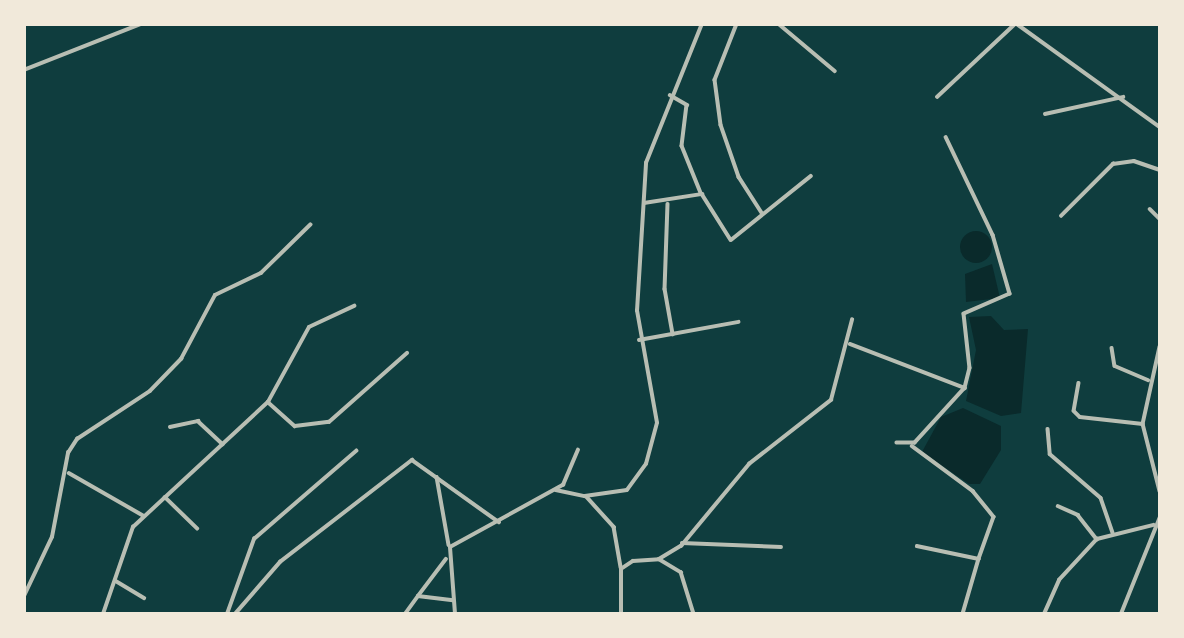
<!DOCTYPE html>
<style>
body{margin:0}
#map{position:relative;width:1184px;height:638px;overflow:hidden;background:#0f3d3e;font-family:Lora,serif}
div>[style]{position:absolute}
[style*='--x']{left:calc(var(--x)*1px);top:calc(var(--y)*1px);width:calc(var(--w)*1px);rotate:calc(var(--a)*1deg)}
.water>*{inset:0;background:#0a2a2b}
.round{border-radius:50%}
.minor>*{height:3.5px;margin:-1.75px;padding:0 1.75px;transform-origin:1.75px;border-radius:1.75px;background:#b8beb3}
span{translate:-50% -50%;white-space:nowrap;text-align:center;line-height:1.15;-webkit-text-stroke:5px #f1e9da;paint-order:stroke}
.frame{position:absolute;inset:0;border:26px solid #f1e9da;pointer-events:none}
</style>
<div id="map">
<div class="water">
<div class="round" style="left:960px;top:231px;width:32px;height:32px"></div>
<div style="clip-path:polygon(992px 264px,1000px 298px,966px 302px,965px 274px)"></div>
<div style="clip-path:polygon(991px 316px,1004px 330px,1028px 329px,1021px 413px,1001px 416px,966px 401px,976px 350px,969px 317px)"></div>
<div style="clip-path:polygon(963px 408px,1001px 426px,1001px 450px,980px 484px,969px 484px,922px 452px,941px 417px)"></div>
</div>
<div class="minor">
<div style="--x:737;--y:24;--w:60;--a:111.4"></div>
<div style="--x:715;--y:80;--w:45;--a:82.4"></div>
<div style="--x:721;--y:125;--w:55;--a:70.9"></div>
<div style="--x:739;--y:177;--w:43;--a:57.4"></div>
<div style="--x:779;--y:24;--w:73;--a:40"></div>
<div style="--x:1017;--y:24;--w:176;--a:35.8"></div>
<div style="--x:24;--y:70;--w:126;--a:-21.5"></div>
<div style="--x:670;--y:95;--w:20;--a:30"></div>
<div style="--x:687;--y:105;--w:41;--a:97"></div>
<div style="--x:682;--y:146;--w:51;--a:68"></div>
<div style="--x:937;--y:97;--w:107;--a:-43.1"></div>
<div style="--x:1045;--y:114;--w:80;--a:-12.3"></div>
<div style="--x:946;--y:137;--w:109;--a:64.4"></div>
<div style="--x:993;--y:235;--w:61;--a:73.9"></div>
<div style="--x:1010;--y:294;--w:50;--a:156.5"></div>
<div style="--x:964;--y:314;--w:54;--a:83.7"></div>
<div style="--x:970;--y:368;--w:21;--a:104"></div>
<div style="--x:644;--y:203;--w:59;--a:-8.8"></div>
<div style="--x:702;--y:194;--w:54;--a:57.8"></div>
<div style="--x:731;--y:240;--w:102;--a:-38.7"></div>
<div style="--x:668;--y:204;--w:85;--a:92"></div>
<div style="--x:665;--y:289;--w:46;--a:79.9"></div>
<div style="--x:1150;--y:209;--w:14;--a:45"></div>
<div style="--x:1061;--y:216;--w:74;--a:-45"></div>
<div style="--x:1113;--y:164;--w:21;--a:-8"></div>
<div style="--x:1134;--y:161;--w:28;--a:19"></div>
<div style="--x:639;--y:340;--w:101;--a:-10.3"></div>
<div style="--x:850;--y:344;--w:123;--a:20.9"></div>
<div style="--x:965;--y:388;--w:74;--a:132.3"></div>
<div style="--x:915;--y:443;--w:18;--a:180"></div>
<div style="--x:1160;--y:347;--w:79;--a:102.4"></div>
<div style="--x:1143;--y:424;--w:69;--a:75.8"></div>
<div style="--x:1112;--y:348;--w:18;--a:81"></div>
<div style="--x:1115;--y:366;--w:36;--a:23"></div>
<div style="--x:1079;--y:383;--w:28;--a:100"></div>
<div style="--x:1074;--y:411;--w:8;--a:45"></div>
<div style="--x:1080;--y:417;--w:63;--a:6.3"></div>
<div style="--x:268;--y:402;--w:36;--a:42"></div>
<div style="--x:295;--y:426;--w:34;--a:-7"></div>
<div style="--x:329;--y:422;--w:104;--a:-41.5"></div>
<div style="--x:170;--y:427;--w:29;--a:-12"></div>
<div style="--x:198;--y:421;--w:34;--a:43"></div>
<div style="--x:1048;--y:429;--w:25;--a:85"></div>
<div style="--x:1050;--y:454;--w:67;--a:40.8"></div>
<div style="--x:1101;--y:498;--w:36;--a:71"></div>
<div style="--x:912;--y:446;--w:76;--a:36.4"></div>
<div style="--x:973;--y:491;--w:33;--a:51"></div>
<div style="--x:994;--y:517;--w:45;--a:109.7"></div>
<div style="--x:69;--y:473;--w:86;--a:29.8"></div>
<div style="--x:437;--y:477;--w:69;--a:80"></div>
<div style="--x:556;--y:490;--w:30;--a:12"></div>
<div style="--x:585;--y:496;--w:42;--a:-8.1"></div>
<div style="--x:627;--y:490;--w:32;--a:-54"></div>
<div style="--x:646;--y:464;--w:42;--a:-75"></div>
<div style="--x:657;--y:423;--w:114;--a:-100.1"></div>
<div style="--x:637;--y:311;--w:148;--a:-86.5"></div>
<div style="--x:646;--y:163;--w:150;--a:-68.1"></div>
<div style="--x:586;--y:496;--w:42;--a:47.9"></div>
<div style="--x:614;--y:527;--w:41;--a:80.1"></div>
<div style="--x:165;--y:497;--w:45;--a:44.1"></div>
<div style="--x:1058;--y:506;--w:22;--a:24"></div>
<div style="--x:1078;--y:515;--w:31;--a:52"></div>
<div style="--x:682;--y:543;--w:99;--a:2.3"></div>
<div style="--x:917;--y:546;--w:63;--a:11.8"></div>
<div style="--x:979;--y:559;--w:57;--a:106.2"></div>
<div style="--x:659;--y:559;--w:26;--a:-31"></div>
<div style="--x:681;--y:546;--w:107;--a:-50.3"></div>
<div style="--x:749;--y:464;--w:104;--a:-38"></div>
<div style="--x:831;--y:400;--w:83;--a:-75.3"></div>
<div style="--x:116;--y:581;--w:33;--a:31"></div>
<div style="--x:24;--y:596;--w:65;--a:-64.6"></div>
<div style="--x:52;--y:537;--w:86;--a:-79.2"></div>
<div style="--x:68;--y:453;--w:17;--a:-57"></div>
<div style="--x:77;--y:439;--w:87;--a:-33.3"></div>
<div style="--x:150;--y:391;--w:45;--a:-45.9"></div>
<div style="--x:181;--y:359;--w:72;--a:-62"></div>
<div style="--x:215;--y:295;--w:51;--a:-25.6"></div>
<div style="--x:261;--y:273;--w:69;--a:-44.4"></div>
<div style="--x:418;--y:596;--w:46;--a:-52.9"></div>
<div style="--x:103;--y:614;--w:92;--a:-71"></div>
<div style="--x:133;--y:527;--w:184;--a:-42.8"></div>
<div style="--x:268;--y:402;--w:85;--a:-61.3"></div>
<div style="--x:309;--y:327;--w:50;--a:-25"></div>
<div style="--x:227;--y:614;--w:80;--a:-70.2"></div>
<div style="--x:254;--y:539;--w:135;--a:-40.8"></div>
<div style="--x:235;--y:614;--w:69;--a:-49.1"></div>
<div style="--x:280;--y:562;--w:167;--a:-37.7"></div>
<div style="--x:412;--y:460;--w:107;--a:35.5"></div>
<div style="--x:405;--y:614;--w:22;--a:-54"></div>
<div style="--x:418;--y:596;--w:35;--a:7"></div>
<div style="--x:455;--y:614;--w:67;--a:-94.3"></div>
<div style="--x:450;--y:547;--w:129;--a:-28.8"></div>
<div style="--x:563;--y:485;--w:38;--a:-67"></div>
<div style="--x:621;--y:614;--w:45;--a:-90"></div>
<div style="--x:621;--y:569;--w:14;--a:-34"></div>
<div style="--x:633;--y:561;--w:26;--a:-4"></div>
<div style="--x:659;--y:559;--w:26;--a:31"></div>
<div style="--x:681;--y:572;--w:44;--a:72.8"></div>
<div style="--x:1044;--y:614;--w:37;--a:-66"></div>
<div style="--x:1059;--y:580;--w:56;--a:-47.2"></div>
<div style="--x:1097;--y:539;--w:58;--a:-14"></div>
<div style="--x:1121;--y:614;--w:105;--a:-68.1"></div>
</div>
<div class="frame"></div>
</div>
